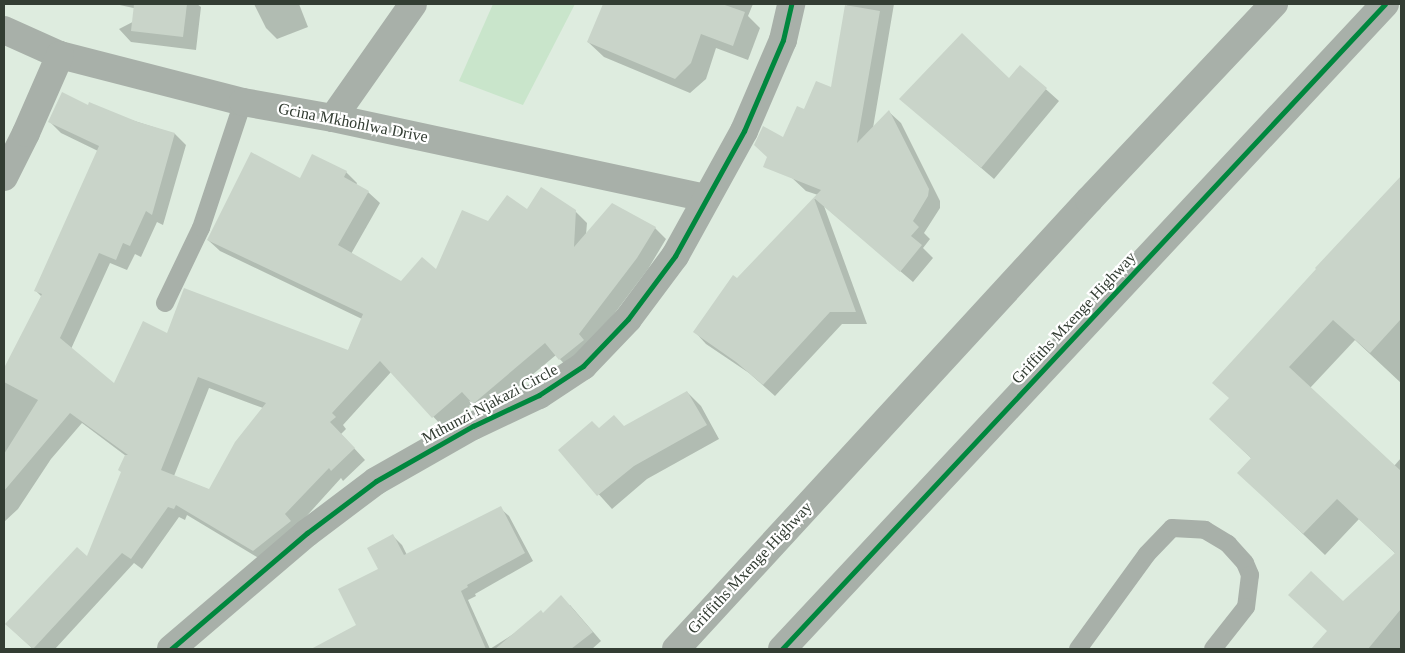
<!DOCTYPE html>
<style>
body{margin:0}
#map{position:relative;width:1405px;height:653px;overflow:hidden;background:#deecdf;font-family:"Times New Roman",serif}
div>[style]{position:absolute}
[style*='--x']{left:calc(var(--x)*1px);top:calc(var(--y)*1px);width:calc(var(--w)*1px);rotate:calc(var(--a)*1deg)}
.green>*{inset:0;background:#c9e5cb}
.shadow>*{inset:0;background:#0003}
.building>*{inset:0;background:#c9d4c9}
.service>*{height:18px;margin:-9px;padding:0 9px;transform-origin:9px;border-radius:9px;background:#a8b0a9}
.minor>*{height:28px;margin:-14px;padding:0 14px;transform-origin:14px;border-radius:14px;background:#a8b0a9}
.tertiary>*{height:28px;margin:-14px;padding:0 14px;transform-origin:14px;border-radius:14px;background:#a8b0a9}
.cycleway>*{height:5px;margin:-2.5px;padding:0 2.5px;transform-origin:2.5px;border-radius:2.5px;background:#00873e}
span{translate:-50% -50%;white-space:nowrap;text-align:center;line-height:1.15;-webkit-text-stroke:4.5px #fff;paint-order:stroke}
.street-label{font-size:16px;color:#333d33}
.frame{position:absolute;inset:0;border:5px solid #333d33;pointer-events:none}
</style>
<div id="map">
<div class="green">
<div style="clip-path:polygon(493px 4px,575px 4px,523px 105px,459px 81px)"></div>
</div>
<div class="shadow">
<div style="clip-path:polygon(115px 4px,197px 4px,201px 7px,196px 50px,131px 42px,119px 29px,152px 12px)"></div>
<div style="clip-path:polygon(254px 4px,299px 4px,308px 27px,277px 39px,266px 28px)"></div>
<div style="clip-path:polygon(605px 4px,753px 4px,748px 16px,760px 28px,748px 60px,716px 48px,706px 79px,690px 93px,604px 57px,588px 42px)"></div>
<div style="clip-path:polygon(847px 4px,894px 4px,873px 128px,889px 112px,901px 123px,940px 201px,940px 208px,924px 233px,930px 239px,923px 248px,933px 258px,913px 282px,824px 206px,867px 324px,842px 324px,775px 396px,749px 373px,706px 344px,695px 332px,737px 279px,818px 195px,806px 191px,791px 177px,805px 110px,832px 89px)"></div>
<div style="clip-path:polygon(1020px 66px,1059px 101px,994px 179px,901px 99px,1009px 79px)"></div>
<div style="clip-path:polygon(evenodd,88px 106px,175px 134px,186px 145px,163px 225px,157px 222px,141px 257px,135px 254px,127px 270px,110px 263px,71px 349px,115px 385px,168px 334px,348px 351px,362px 319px,220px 251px,208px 240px,301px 180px,346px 172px,357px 183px,356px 185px,368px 192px,380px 203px,351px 254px,401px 283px,436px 271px,488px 222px,527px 211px,575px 211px,587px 223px,586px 235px,655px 228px,666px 239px,648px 269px,571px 371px,556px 355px,485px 414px,474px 403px,444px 428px,391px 372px,343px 425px,346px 429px,341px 434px,365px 460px,343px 481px,341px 478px,265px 562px,187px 515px,185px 520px,179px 517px,142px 569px,134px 563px,55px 649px,33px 649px,18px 635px,88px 558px,122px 472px,126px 456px,82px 423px,51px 459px,18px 509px,4px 522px,4px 371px,42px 297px,36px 291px,98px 151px,61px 133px,50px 122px,88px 106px,209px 388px,263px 408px,210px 490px,174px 476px,209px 388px)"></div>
<div style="clip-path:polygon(1401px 177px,1401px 383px,1355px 340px,1310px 388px,1394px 466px,1401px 458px,1401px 649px,1319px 649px,1343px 603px,1396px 554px,1359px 519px,1325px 555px,1239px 473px,1252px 459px,1210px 419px,1230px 399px,1318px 270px,1316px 268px)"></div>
<div style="clip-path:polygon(687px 392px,701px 406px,719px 439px,647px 479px,612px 509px,559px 450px,599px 429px,625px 427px)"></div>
<div style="clip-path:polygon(500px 508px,509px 516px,533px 561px,475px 594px,476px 596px,468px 600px,490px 649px,343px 649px,358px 625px,393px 536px,402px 545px,407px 555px)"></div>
<div style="clip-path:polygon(570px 605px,601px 641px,592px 649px,490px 649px,543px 615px)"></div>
</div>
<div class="building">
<div style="clip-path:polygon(134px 4px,187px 4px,183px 37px,131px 31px)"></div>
<div style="clip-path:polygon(603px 4px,722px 4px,745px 12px,733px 46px,701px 34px,691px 63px,675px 79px,587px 42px)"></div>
<div style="clip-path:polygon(845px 5px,880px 11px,857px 143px,889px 110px,929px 189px,928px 196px,913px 221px,919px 227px,911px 236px,922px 245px,900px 272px,814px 198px,856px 312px,830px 312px,763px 385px,736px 362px,693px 332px,733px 275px,737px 278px,821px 190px,763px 167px,767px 157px,754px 145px,763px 126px,783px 137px,797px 106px,804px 109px,816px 81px,831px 87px)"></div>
<div style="clip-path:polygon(962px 33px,1009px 78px,1020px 65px,1047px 88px,981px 168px,899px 99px)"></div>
<div style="clip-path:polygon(evenodd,62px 92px,88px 105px,89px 102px,138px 122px,175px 133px,152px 215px,146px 211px,130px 246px,123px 243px,116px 260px,99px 253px,60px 338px,114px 383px,143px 321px,167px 333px,184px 288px,348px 350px,363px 314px,207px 240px,251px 152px,300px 178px,312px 154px,347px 171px,344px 177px,369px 191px,338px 245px,401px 281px,422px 257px,436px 269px,462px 210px,488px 221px,507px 195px,527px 209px,541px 187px,576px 210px,574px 247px,612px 203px,656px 227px,637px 258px,579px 334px,584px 340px,559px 360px,545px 343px,473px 404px,462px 392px,432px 418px,380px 361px,332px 413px,336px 417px,330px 422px,355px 448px,331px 471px,329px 468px,285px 514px,291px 521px,253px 551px,176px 505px,174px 509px,168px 507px,131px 559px,122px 553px,33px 649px,5px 624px,77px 547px,87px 556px,121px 472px,118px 470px,125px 455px,128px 455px,70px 413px,4px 491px,4px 454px,38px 400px,4px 382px,4px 368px,42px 294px,34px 291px,99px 146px,48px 122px,62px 92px,198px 377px,266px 403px,235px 442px,209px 489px,161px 470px,198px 377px)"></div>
<div style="clip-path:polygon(1401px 176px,1401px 319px,1370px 353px,1333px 320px,1289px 367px,1401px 471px,1401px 609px,1368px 649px,1311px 649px,1327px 631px,1288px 595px,1311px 571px,1343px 601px,1395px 553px,1337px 499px,1303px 534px,1237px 473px,1251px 458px,1209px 419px,1229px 398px,1212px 383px,1316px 269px,1315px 268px)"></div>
<div style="clip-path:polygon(687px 391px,707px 425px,634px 466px,597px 496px,558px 450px,592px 421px,599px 428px,614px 415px,624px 426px)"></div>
<div style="clip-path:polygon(501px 506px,525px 553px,467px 585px,468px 587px,461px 591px,486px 649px,311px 649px,356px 625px,338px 589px,378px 569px,367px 548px,393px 534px,404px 555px)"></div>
<div style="clip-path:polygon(561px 595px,593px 632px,571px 649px,495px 649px,541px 610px,543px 613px)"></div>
</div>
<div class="service">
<div style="--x:165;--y:303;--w:83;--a:-64.4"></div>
<div style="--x:201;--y:228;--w:133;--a:-71.6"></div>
<div style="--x:1078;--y:649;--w:117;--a:-54"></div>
<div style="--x:1147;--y:554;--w:36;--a:-46"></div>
<div style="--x:1172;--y:528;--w:33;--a:3"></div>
<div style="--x:1205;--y:530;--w:27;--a:31"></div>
<div style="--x:1228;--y:544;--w:25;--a:48"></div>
<div style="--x:1245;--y:563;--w:13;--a:67"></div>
<div style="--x:1250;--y:575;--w:32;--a:97"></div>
<div style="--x:1246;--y:607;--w:53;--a:128.2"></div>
</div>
<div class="minor">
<div style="--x:4;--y:30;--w:61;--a:24.1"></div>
<div style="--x:60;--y:55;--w:189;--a:14.4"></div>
<div style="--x:243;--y:102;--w:91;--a:10.1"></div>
<div style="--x:333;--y:118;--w:382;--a:12.1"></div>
<div style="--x:333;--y:118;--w:139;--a:-54.9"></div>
<div style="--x:4;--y:177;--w:49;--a:-63.4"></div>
<div style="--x:26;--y:133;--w:85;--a:-66.4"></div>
<div style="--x:171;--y:649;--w:179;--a:-40.5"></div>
<div style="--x:307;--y:533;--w:86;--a:-37"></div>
<div style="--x:376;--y:481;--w:112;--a:-29.6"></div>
<div style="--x:473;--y:426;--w:73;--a:-25.2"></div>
<div style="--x:539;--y:395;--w:53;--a:-33.4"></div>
<div style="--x:583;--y:366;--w:65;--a:-46.2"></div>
<div style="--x:628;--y:319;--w:79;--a:-53.3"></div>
<div style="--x:675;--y:256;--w:143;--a:-61.1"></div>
<div style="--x:744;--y:131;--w:99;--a:-66.8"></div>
<div style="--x:783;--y:40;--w:37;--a:-77"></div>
</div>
<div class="tertiary">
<div style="--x:676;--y:649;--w:610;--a:-47.39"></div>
<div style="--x:1089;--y:200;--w:270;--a:-46.7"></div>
<div style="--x:782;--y:649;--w:883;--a:-46.93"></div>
</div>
<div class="cycleway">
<div style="--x:171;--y:649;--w:179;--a:-40.5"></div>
<div style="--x:307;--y:533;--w:86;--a:-37"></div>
<div style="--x:376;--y:481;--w:112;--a:-29.6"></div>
<div style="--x:473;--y:426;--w:73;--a:-25.2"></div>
<div style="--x:539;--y:395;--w:53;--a:-33.4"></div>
<div style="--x:583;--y:366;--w:65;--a:-46.2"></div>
<div style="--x:628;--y:319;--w:79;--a:-53.3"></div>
<div style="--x:675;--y:256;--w:143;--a:-61.1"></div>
<div style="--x:744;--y:131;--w:99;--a:-66.8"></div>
<div style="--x:783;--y:40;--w:37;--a:-77"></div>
<div style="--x:782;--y:649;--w:883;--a:-46.93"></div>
</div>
<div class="street-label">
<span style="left:353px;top:123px;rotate:11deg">Gcina Mkhohlwa Drive</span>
<span style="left:1074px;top:318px;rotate:-47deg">Griffiths Mxenge Highway</span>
<span style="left:490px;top:404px;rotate:-28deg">Mthunzi Njakazi Circle</span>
<span style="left:750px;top:568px;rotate:-47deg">Griffiths Mxenge Highway</span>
</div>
<div class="frame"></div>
</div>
